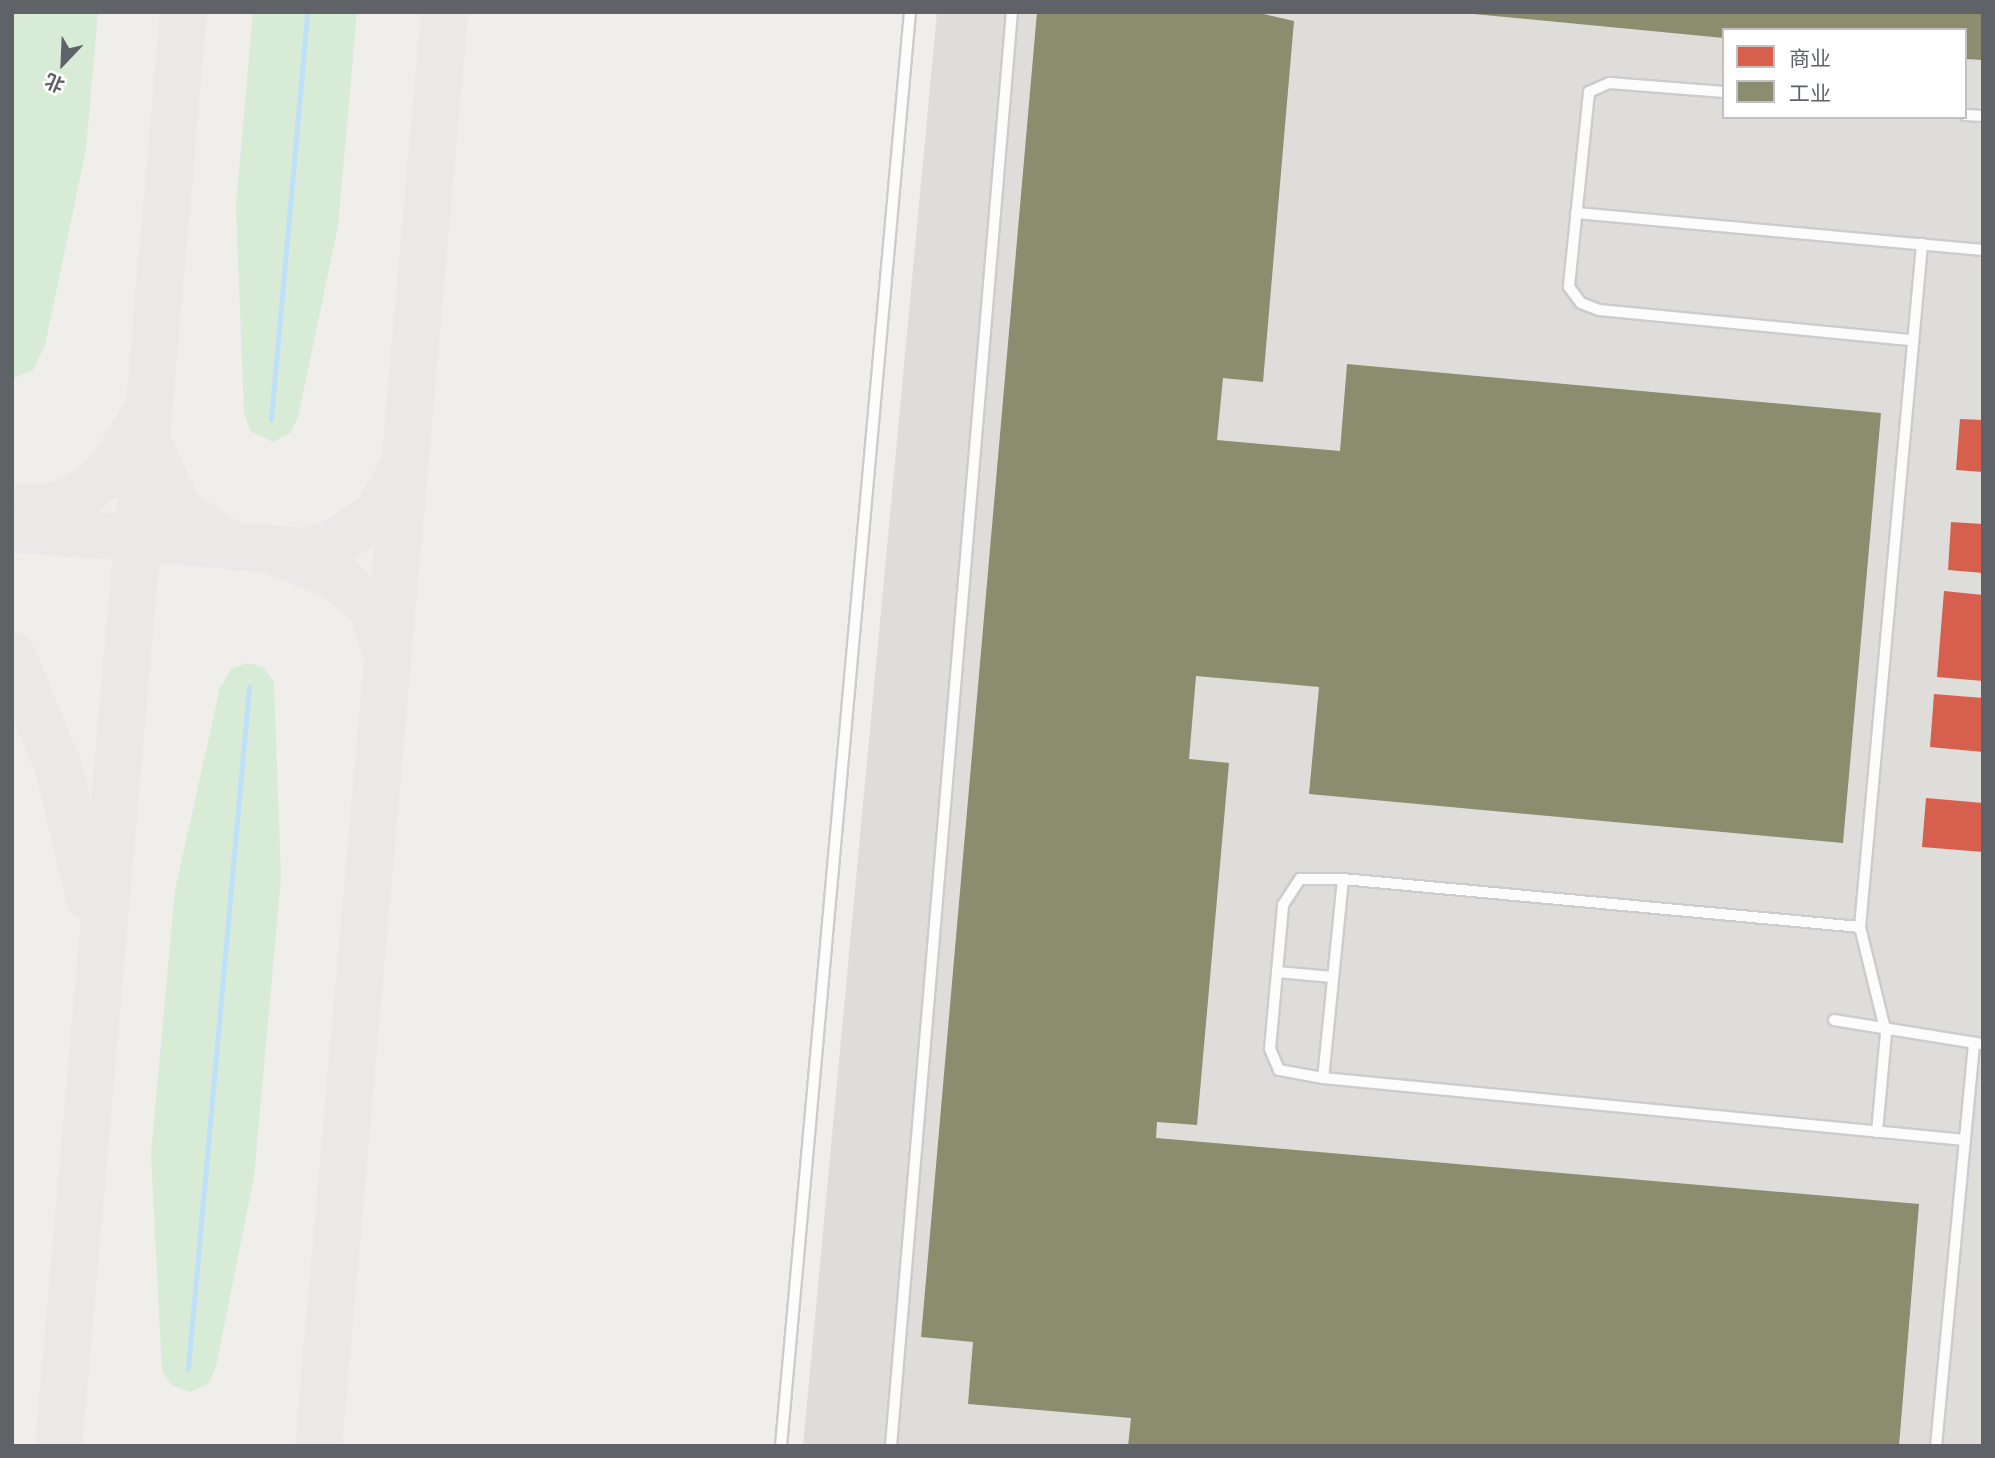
<!DOCTYPE html>
<meta charset="utf-8">
<style>
body{margin:0}
#map{position:relative;width:1995px;height:1458px;overflow:hidden;background:#efeeea;font-family:Figtree,"Noto Sans SC",sans-serif}
div>[style]{position:absolute}
[style*='--x']{left:calc(var(--x)*1px);top:calc(var(--y)*1px);width:calc(var(--w)*1px);rotate:calc(var(--a)*1deg)}
.industrial>*{inset:0;background:#dfddda}
.green>*{inset:0;background:#d8ebd6}
.shops>*{inset:0;background:#d6604d}
.industry>*{inset:0;background:#8c8c6e}
.stream>*{height:5px;margin:-2.5px;padding:0 2.5px;transform-origin:2.5px;border-radius:2.5px;background:#bfe0f9}
.taxiway>*{height:47px;margin:-23.5px;padding:0 23.5px;transform-origin:23.5px;border-radius:23.5px;background:#eae9e7}
.roads{filter:drop-shadow(2px 0 #cbcccc) drop-shadow(-2px 0 #cbcccc) drop-shadow(0 2px #cbcccc) drop-shadow(0 -2px #cbcccc)}
.lane>*{height:10px;margin:-5px;padding:0 5px;transform-origin:5px;border-radius:5px;background:#fdfcfc}
span{translate:-50% -50%;white-space:nowrap;text-align:center;line-height:1.15;-webkit-text-stroke:7px #fff;paint-order:stroke}
.frame{position:absolute;inset:0;border:14px solid #5f6368;pointer-events:none}
.legend{position:absolute;left:1722px;top:28px;width:245px;height:91px;box-sizing:border-box;background:#fff;border:2px solid #bfc1c3;margin:0;padding:9px 12px;list-style:none;font-size:21px;color:#5f6368}
.legend li{display:flex;align-items:center;gap:14px;height:35px}
.legend b{width:35px;border:2px solid #bfc1c3}
.north{position:absolute;left:28px;top:28px;width:70px;height:70px;-webkit-text-stroke:5px #fff;paint-order:stroke;rotate:203deg;font-size:19px;font-weight:700;line-height:28px;text-align:center;color:#5f6368}
.north::after{content:'';display:block;margin:auto;width:24px;height:32px;background:#5f6368;clip-path:polygon(50% 0,100% 100%,50% 72%,0 100%)}
</style>
<div id="map">
<div class="industrial">
<div style="clip-path:polygon(evenodd,937px 12px,1983px 12px,1983px 1446px,803px 1446px,937px 12px,1724px 30px,1965px 30px,1965px 117px,1724px 117px,1724px 30px)"></div>
</div>
<div class="green">
<div style="clip-path:polygon(12px 12px,98px 12px,86px 149px,45px 345px,33px 370px,12px 379px)"></div>
<div style="clip-path:polygon(253px 12px,357px 12px,338px 226px,298px 417px,290px 433px,273px 442px,250px 431px,244px 412px,236px 206px)"></div>
<div style="clip-path:polygon(247px 663px,263px 667px,274px 682px,281px 877px,254px 1177px,216px 1367px,208px 1384px,190px 1392px,173px 1386px,162px 1371px,151px 1155px,175px 890px,220px 688px,231px 669px)"></div>
</div>
<div class="shops">
<div style="clip-path:polygon(1960px 419px,1983px 420px,1983px 472px,1956px 470px)"></div>
<div style="clip-path:polygon(1951px 522px,1983px 524px,1983px 573px,1948px 570px)"></div>
<div style="clip-path:polygon(1944px 591px,1983px 595px,1983px 681px,1937px 677px)"></div>
<div style="clip-path:polygon(1934px 694px,1983px 698px,1983px 752px,1930px 747px)"></div>
<div style="clip-path:polygon(1926px 798px,1983px 803px,1983px 852px,1922px 847px)"></div>
</div>
<div class="industry">
<div style="clip-path:polygon(1037px 12px,1255px 12px,1294px 21px,1263px 382px,1223px 378px,1217px 440px,1340px 451px,1347px 364px,1881px 413px,1843px 843px,1309px 794px,1319px 687px,1196px 676px,1189px 759px,1229px 763px,1197px 1125px,1157px 1122px,1156px 1138px,1919px 1204px,1899px 1446px,1128px 1446px,1131px 1418px,968px 1404px,973px 1342px,921px 1337px)"></div>
<div style="clip-path:polygon(1453px 12px,1983px 12px,1983px 60px,1965px 59px,1965px 30px,1724px 30px,1724px 38px)"></div>
</div>
<div class="stream">
<div style="--x:271;--y:419;--w:409;--a:-84.9"></div>
<div style="--x:188;--y:1369;--w:685;--a:-84.89"></div>
</div>
<div class="taxiway">
<div style="--x:147;--y:443;--w:74;--a:64.5"></div>
<div style="--x:179;--y:510;--w:66;--a:33.9"></div>
<div style="--x:12;--y:508;--w:46;--a:-3.7"></div>
<div style="--x:58;--y:505;--w:30;--a:-27"></div>
<div style="--x:85;--y:491;--w:30;--a:-40"></div>
<div style="--x:108;--y:472;--w:67;--a:-57.3"></div>
<div style="--x:12;--y:528;--w:296;--a:4.5"></div>
<div style="--x:307;--y:551;--w:35;--a:-20"></div>
<div style="--x:340;--y:539;--w:45;--a:-35.1"></div>
<div style="--x:377;--y:513;--w:50;--a:-61.4"></div>
<div style="--x:279;--y:553;--w:63;--a:22.5"></div>
<div style="--x:337;--y:577;--w:47;--a:41.5"></div>
<div style="--x:372;--y:608;--w:47;--a:72.7"></div>
<div style="--x:12;--y:656;--w:120;--a:67.5"></div>
<div style="--x:58;--y:767;--w:134;--a:76.6"></div>
<div style="--x:58;--y:1446;--w:1439;--a:-85.02"></div>
<div style="--x:318;--y:1446;--w:1440;--a:-84.98"></div>
</div>
<div class="roads">
<div class="lane">
<div style="--x:1724;--y:92;--w:115;--a:-175.5"></div>
<div style="--x:1609;--y:83;--w:22;--a:156"></div>
<div style="--x:1589;--y:92;--w:196;--a:95.9"></div>
<div style="--x:1569;--y:287;--w:20;--a:53"></div>
<div style="--x:1581;--y:303;--w:19;--a:21"></div>
<div style="--x:1599;--y:310;--w:315;--a:5.5"></div>
<div style="--x:1965;--y:115;--w:18;--a:3"></div>
<div style="--x:1576;--y:213;--w:409;--a:5.2"></div>
<div style="--x:1860;--y:927;--w:519;--a:-174.7"></div>
<div style="--x:1343;--y:879;--w:200;--a:95.7"></div>
<div style="--x:1323;--y:1078;--w:645;--a:5.52"></div>
<div style="--x:1277;--y:972;--w:56;--a:5.1"></div>
<div style="--x:1834;--y:1020;--w:151;--a:9.2"></div>
<div style="--x:1323;--y:1078;--w:45;--a:-169.7"></div>
<div style="--x:1279;--y:1070;--w:23;--a:-113"></div>
<div style="--x:1270;--y:1049;--w:145;--a:-84.8"></div>
<div style="--x:1283;--y:905;--w:31;--a:-57"></div>
<div style="--x:1300;--y:879;--w:43;--a:0"></div>
<div style="--x:1877;--y:1132;--w:99;--a:-84.8"></div>
<div style="--x:1886;--y:1033;--w:109;--a:-103.8"></div>
<div style="--x:1860;--y:927;--w:686;--a:-84.81"></div>
<div style="--x:781;--y:1446;--w:1440;--a:-84.86"></div>
<div style="--x:891;--y:1446;--w:1439;--a:-85.18"></div>
<div style="--x:1936;--y:1446;--w:405;--a:-84.6"></div>
</div>
</div>
<div class="frame"></div>
<ul class="legend">
<li><b style="height:19px;background:#d6604d"></b>商业</li>
<li><b style="height:19px;background:#8c8c6e"></b>工业</li>
</ul>
<div class="north">北</div>
</div>
